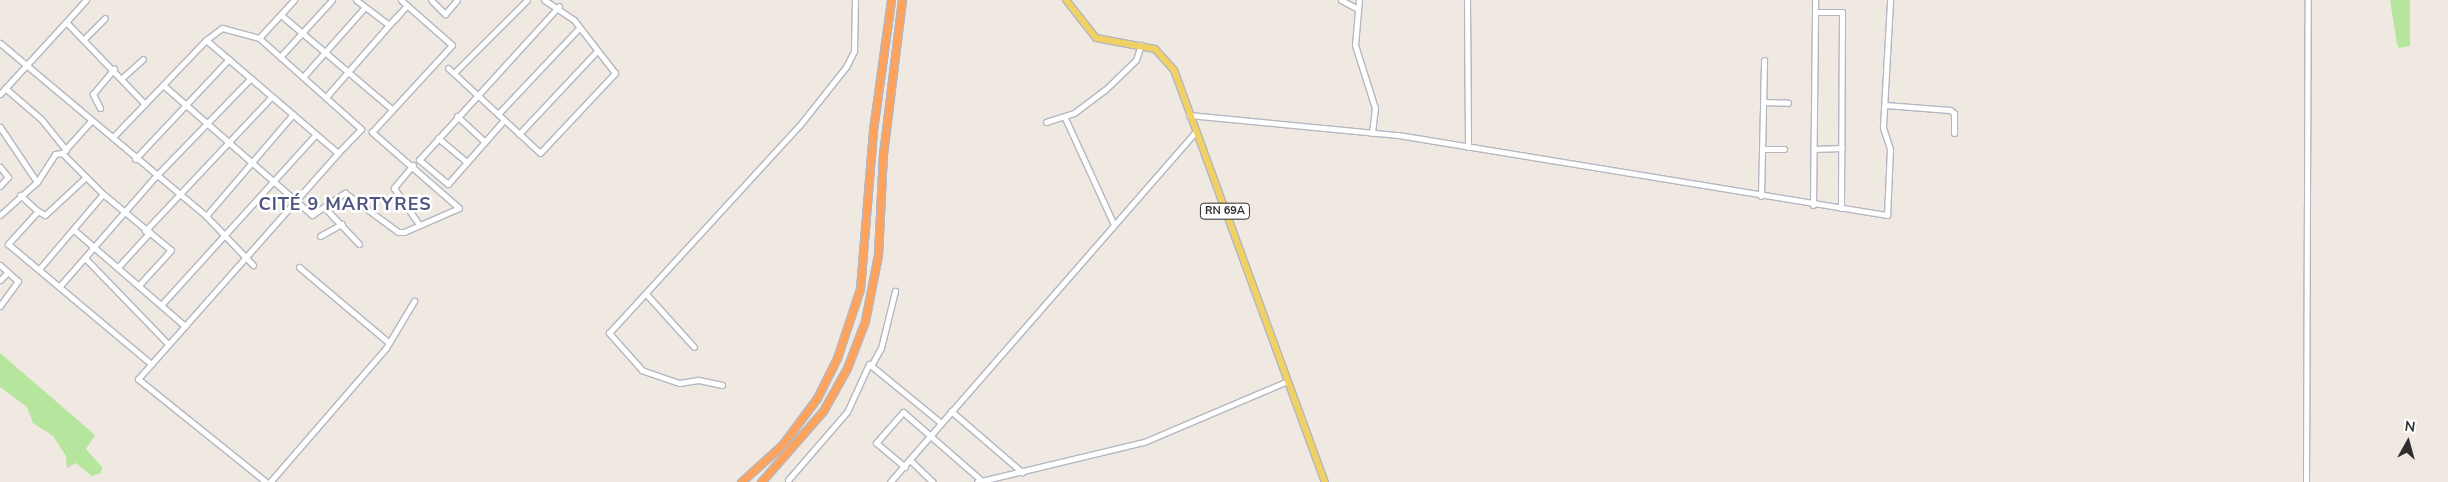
<!DOCTYPE html>
<meta charset="utf-8">
<style>
body{margin:0}
#map{position:relative;width:2448px;height:482px;overflow:hidden;background:#efe9e1;font-family:"Nunito Sans",sans-serif}
div>[style]{position:absolute}
[style*='--x']{left:calc(var(--x)*1px);top:calc(var(--y)*1px);width:calc(var(--w)*1px);rotate:calc(var(--a)*1deg)}
.green>*{inset:0;background:#b6e59e}
.roads{filter:drop-shadow(1px 0 #b4b7c1) drop-shadow(-1px 0 #b4b7c1) drop-shadow(0 1px #b4b7c1) drop-shadow(0 -1px #b4b7c1)}
.minor>*{height:5px;margin:-2.5px;padding:0 2.5px;transform-origin:2.5px;border-radius:2.5px;background:#fff}
.major>*{height:6px;margin:-3px;padding:0 3px;transform-origin:3px;border-radius:3px;background:#f2d163}
.highway>*{height:7px;margin:-3.5px;padding:0 3.5px;transform-origin:3.5px;border-radius:3.5px;background:#ffa35c}
span{translate:-50% -50%;white-space:nowrap;text-align:center;line-height:1.15;-webkit-text-stroke:5px #fff;paint-order:stroke}
.shield-label span{padding:1px 4px;background:#fff;border:1px solid;border-radius:4px;-webkit-text-stroke-width:0}
.shield-label{font-size:11px;color:#2e2e2e;font-weight:700}
.district-label{font-size:18px;color:#4d5680;font-weight:700;letter-spacing:1px}
.north{position:absolute;left:2383px;top:417px;width:50px;height:50px;-webkit-text-stroke:4px #fff;paint-order:stroke;rotate:7deg;font-size:14px;font-weight:700;line-height:20px;text-align:center;color:#2e2e2e}
.north::after{content:'';display:block;margin:auto;width:18px;height:22px;background:#2e2e2e;clip-path:polygon(50% 0,100% 100%,50% 72%,0 100%)}
</style>
<div id="map">
<div class="green">
<div style="clip-path:polygon(2390px 0,2410px 0,2410px 46px,2399px 48px,2397px 44px)"></div>
<div style="clip-path:polygon(0 353px,95px 435px,86px 449px,102px 467px,101px 473px,92px 476px,76px 463px,67px 468px,66px 456px,53px 436px,33px 423px,27px 407px,0 387px)"></div>
</div>
<div class="roads">
<div class="minor">
<div style="--x:356;--y:0;--w:41;--a:37.1"></div>
<div style="--x:431;--y:0;--w:20;--a:45"></div>
<div style="--x:445;--y:14;--w:18;--a:-49"></div>
<div style="--x:1341;--y:0;--w:17;--a:28"></div>
<div style="--x:1359;--y:0;--w:45;--a:95.1"></div>
<div style="--x:1355;--y:45;--w:66;--a:72.4"></div>
<div style="--x:1375;--y:108;--w:25;--a:97"></div>
<div style="--x:1467;--y:0;--w:147;--a:89.6"></div>
<div style="--x:1815;--y:12;--w:27;--a:0"></div>
<div style="--x:1842;--y:12;--w:196;--a:90.3"></div>
<div style="--x:281;--y:15;--w:145;--a:40.3"></div>
<div style="--x:395;--y:19;--w:18;--a:-49"></div>
<div style="--x:66;--y:22;--w:30;--a:-48"></div>
<div style="--x:85;--y:38;--w:28;--a:-45"></div>
<div style="--x:259;--y:38;--w:52;--a:-47.4"></div>
<div style="--x:206;--y:40;--w:20;--a:-37"></div>
<div style="--x:222;--y:28;--w:38;--a:15"></div>
<div style="--x:259;--y:38;--w:137;--a:41.7"></div>
<div style="--x:361;--y:129;--w:33;--a:134"></div>
<div style="--x:0;--y:43;--w:269;--a:40"></div>
<div style="--x:206;--y:216;--w:68;--a:46.2"></div>
<div style="--x:280;--y:57;--w:77;--a:-47.6"></div>
<div style="--x:448;--y:68;--w:125;--a:42.7"></div>
<div style="--x:540;--y:153;--w:110;--a:-46.8"></div>
<div style="--x:615;--y:73;--w:67;--a:-127.7"></div>
<div style="--x:574;--y:20;--w:36;--a:-146"></div>
<div style="--x:454;--y:73;--w:103;--a:-45"></div>
<div style="--x:303;--y:77;--w:92;--a:-48.5"></div>
<div style="--x:122;--y:78;--w:28;--a:-42"></div>
<div style="--x:163;--y:85;--w:198;--a:41.1"></div>
<div style="--x:312;--y:215;--w:40;--a:-34"></div>
<div style="--x:345;--y:193;--w:66;--a:36.3"></div>
<div style="--x:398;--y:232;--w:6;--a:0"></div>
<div style="--x:404;--y:232;--w:60;--a:-23.6"></div>
<div style="--x:459;--y:208;--w:116;--a:-138.9"></div>
<div style="--x:372;--y:132;--w:118;--a:-47.4"></div>
<div style="--x:452;--y:45;--w:68;--a:-138.6"></div>
<div style="--x:5;--y:88;--w:48;--a:40.7"></div>
<div style="--x:41;--y:119;--w:40;--a:51"></div>
<div style="--x:0;--y:94;--w:98;--a:-47.5"></div>
<div style="--x:66;--y:22;--w:114;--a:46.1"></div>
<div style="--x:326;--y:97;--w:106;--a:-48.8"></div>
<div style="--x:1763;--y:102;--w:25;--a:2"></div>
<div style="--x:1885;--y:105;--w:65;--a:4.4"></div>
<div style="--x:1950;--y:110;--w:5;--a:37"></div>
<div style="--x:1954;--y:113;--w:20;--a:90"></div>
<div style="--x:100;--y:108;--w:16;--a:-117"></div>
<div style="--x:93;--y:94;--w:33;--a:-50"></div>
<div style="--x:498;--y:114;--w:118;--a:-46.7"></div>
<div style="--x:1189;--y:115;--w:210;--a:5.5"></div>
<div style="--x:1398;--y:135;--w:496;--a:9.3"></div>
<div style="--x:1887;--y:215;--w:66;--a:-87.4"></div>
<div style="--x:1890;--y:149;--w:23;--a:-108"></div>
<div style="--x:1883;--y:127;--w:127;--a:-86.8"></div>
<div style="--x:457;--y:116;--w:38;--a:43"></div>
<div style="--x:1065;--y:118;--w:115;--a:65.4"></div>
<div style="--x:504;--y:120;--w:85;--a:131.2"></div>
<div style="--x:448;--y:184;--w:38;--a:-140"></div>
<div style="--x:419;--y:160;--w:208;--a:-47.7"></div>
<div style="--x:1046;--y:122;--w:29;--a:-18"></div>
<div style="--x:1074;--y:113;--w:39;--a:-37"></div>
<div style="--x:1105;--y:90;--w:43;--a:-44.1"></div>
<div style="--x:1136;--y:60;--w:16;--a:-72"></div>
<div style="--x:0;--y:127;--w:66;--a:56.1"></div>
<div style="--x:519;--y:134;--w:114;--a:-46.8"></div>
<div style="--x:113;--y:137;--w:134;--a:-46.2"></div>
<div style="--x:206;--y:40;--w:174;--a:40.6"></div>
<div style="--x:338;--y:153;--w:302;--a:131.5"></div>
<div style="--x:138;--y:379;--w:164;--a:38.8"></div>
<div style="--x:438;--y:138;--w:38;--a:40"></div>
<div style="--x:1762;--y:149;--w:22;--a:0"></div>
<div style="--x:1814;--y:149;--w:28;--a:-2"></div>
<div style="--x:64;--y:151;--w:40;--a:-48"></div>
<div style="--x:135;--y:159;--w:137;--a:-46.8"></div>
<div style="--x:413;--y:165;--w:30;--a:130"></div>
<div style="--x:394;--y:188;--w:42;--a:55.6"></div>
<div style="--x:0;--y:167;--w:13;--a:51"></div>
<div style="--x:8;--y:177;--w:12;--a:132"></div>
<div style="--x:20;--y:195;--w:24;--a:42"></div>
<div style="--x:38;--y:211;--w:45;--a:132.3"></div>
<div style="--x:8;--y:244;--w:187;--a:40"></div>
<div style="--x:1761;--y:196;--w:136;--a:-88.7"></div>
<div style="--x:1813;--y:205;--w:205;--a:-89.4"></div>
<div style="--x:324;--y:207;--w:51;--a:46.6"></div>
<div style="--x:38;--y:211;--w:8;--a:30"></div>
<div style="--x:45;--y:215;--w:56;--a:-42.8"></div>
<div style="--x:0;--y:215;--w:50;--a:-41.7"></div>
<div style="--x:37;--y:182;--w:33;--a:-57"></div>
<div style="--x:55;--y:154;--w:7;--a:-8"></div>
<div style="--x:62;--y:153;--w:58;--a:45"></div>
<div style="--x:103;--y:194;--w:88;--a:39.5"></div>
<div style="--x:171;--y:250;--w:46;--a:132.4"></div>
<div style="--x:206;--y:216;--w:134;--a:-49.5"></div>
<div style="--x:74;--y:230;--w:147;--a:40.9"></div>
<div style="--x:145;--y:231;--w:185;--a:-46.7"></div>
<div style="--x:320;--y:236;--w:25;--a:-29"></div>
<div style="--x:85;--y:258;--w:118;--a:46"></div>
<div style="--x:0;--y:265;--w:24;--a:42"></div>
<div style="--x:18;--y:281;--w:31;--a:126"></div>
<div style="--x:119;--y:266;--w:46;--a:-47.6"></div>
<div style="--x:299;--y:267;--w:116;--a:40.1"></div>
<div style="--x:40;--y:268;--w:97;--a:-49.6"></div>
<div style="--x:0;--y:280;--w:11;--a:-45"></div>
<div style="--x:59;--y:287;--w:147;--a:-48.9"></div>
<div style="--x:156;--y:176;--w:136;--a:-45.9"></div>
<div style="--x:647;--y:295;--w:70;--a:47.9"></div>
<div style="--x:162;--y:304;--w:229;--a:-47.8"></div>
<div style="--x:872;--y:364;--w:18;--a:-61"></div>
<div style="--x:881;--y:348;--w:59;--a:-76.2"></div>
<div style="--x:722;--y:385;--w:25;--a:-168"></div>
<div style="--x:698;--y:380;--w:19;--a:171"></div>
<div style="--x:679;--y:383;--w:39;--a:-161"></div>
<div style="--x:642;--y:370;--w:50;--a:-131.7"></div>
<div style="--x:609;--y:333;--w:281;--a:-47.5"></div>
<div style="--x:799;--y:126;--w:75;--a:-51.5"></div>
<div style="--x:846;--y:67;--w:18;--a:-63"></div>
<div style="--x:854;--y:51;--w:51;--a:-88.9"></div>
<div style="--x:951;--y:411;--w:94;--a:40.7"></div>
<div style="--x:911;--y:461;--w:30;--a:44"></div>
<div style="--x:905;--y:467;--w:38;--a:-140"></div>
<div style="--x:876;--y:443;--w:41;--a:-48.9"></div>
<div style="--x:903;--y:412;--w:105;--a:41.1"></div>
<div style="--x:788;--y:480;--w:90;--a:-49.1"></div>
<div style="--x:847;--y:412;--w:53;--a:-65.4"></div>
<div style="--x:869;--y:364;--w:93;--a:39.3"></div>
<div style="--x:270;--y:482;--w:177;--a:-49.1"></div>
<div style="--x:386;--y:348;--w:55;--a:-59.2"></div>
<div style="--x:890;--y:482;--w:466;--a:-48.9"></div>
<div style="--x:977;--y:482;--w:172;--a:-13.5"></div>
<div style="--x:1144;--y:442;--w:156;--a:-23"></div>
<div style="--x:2306;--y:482;--w:482;--a:-89.8"></div>
</div>
<div class="major">
<div style="--x:1066;--y:0;--w:48;--a:51.7"></div>
<div style="--x:1096;--y:38;--w:60;--a:10.6"></div>
<div style="--x:1155;--y:49;--w:28;--a:48"></div>
<div style="--x:1174;--y:70;--w:439;--a:69.9"></div>
</div>
<div class="highway">
<div style="--x:741;--y:482;--w:55;--a:-42.1"></div>
<div style="--x:782;--y:445;--w:59;--a:-53.3"></div>
<div style="--x:817;--y:398;--w:45;--a:-63.4"></div>
<div style="--x:837;--y:358;--w:73;--a:-71.6"></div>
<div style="--x:860;--y:289;--w:160;--a:-85.3"></div>
<div style="--x:873;--y:130;--w:131;--a:-82.1"></div>
<div style="--x:761;--y:482;--w:94;--a:-48.9"></div>
<div style="--x:823;--y:411;--w:49;--a:-60.8"></div>
<div style="--x:847;--y:368;--w:50;--a:-69"></div>
<div style="--x:865;--y:321;--w:67;--a:-78.9"></div>
<div style="--x:878;--y:255;--w:101;--a:-87.2"></div>
<div style="--x:883;--y:154;--w:155;--a:-83"></div>
</div>
</div>
<div class="shield-label">
<span style="left:1225px;top:211px">RN 69A</span>
</div>
<div class="district-label">
<span style="left:345px;top:204px">CITÉ 9 MARTYRES</span>
</div>
<div class="north">N</div>
</div>
